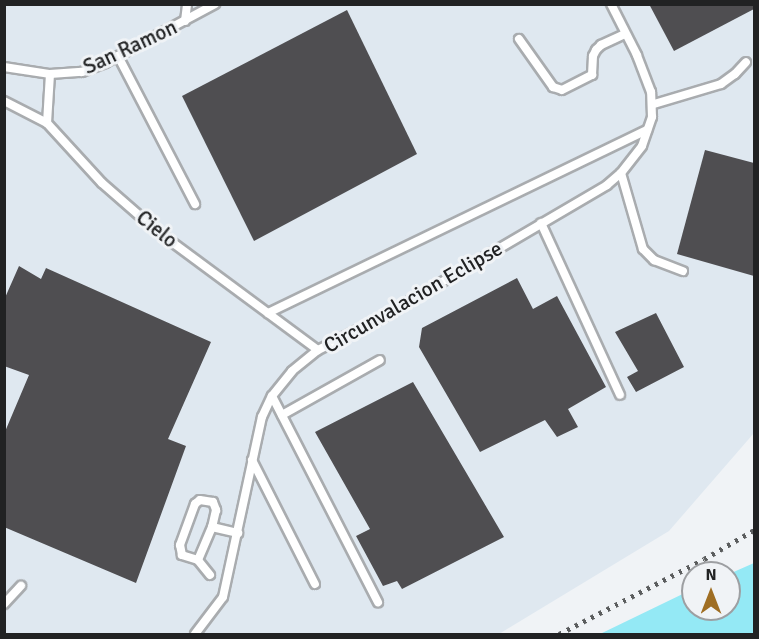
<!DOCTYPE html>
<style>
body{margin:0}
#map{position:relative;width:759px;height:639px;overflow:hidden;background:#f0f3f6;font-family:Signika,sans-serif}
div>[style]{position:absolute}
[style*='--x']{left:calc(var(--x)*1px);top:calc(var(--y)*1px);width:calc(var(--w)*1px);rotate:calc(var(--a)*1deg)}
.built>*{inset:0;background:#dfe8f0}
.water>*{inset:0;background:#94e9f5}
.building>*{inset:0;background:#4f4e51}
.roads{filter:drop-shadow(2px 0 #a9acaf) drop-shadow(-2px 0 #a9acaf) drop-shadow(0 2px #a9acaf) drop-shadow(0 -2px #a9acaf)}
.lane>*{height:8px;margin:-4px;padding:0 4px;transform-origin:4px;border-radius:4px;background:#fff}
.rail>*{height:4.5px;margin-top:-2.25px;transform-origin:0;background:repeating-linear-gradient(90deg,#5b5d5e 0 3px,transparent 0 9px)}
span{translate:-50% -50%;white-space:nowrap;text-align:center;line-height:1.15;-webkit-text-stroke:6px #f0f3f6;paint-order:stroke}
.street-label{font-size:21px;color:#212223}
.frame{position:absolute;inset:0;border:6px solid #212223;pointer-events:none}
.north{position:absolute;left:681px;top:561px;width:60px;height:60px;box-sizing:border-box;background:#f0f3f6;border:2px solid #9d9fa2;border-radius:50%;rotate:0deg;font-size:16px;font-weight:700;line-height:24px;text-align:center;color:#212223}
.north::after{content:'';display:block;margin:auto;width:21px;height:27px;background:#9f6e23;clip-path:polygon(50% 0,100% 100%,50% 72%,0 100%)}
</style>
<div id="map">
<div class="built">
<div style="clip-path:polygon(4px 5px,754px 5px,754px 433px,669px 531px,499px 634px,5px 634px)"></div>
</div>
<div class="water">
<div style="clip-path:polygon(754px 563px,754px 634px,600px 634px,693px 589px,693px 609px,729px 609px,729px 574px)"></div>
</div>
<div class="building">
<div style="clip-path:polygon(649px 4px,754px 4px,754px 9px,674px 51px)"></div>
<div style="clip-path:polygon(347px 10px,417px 154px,254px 241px,182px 96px)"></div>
<div style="clip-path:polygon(705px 150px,754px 163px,754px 276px,677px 254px)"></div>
<div style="clip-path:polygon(19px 266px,41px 279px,46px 268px,211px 342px,168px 439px,186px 446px,136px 583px,4px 527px,4px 434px,29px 375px,4px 366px,4px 300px)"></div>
<div style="clip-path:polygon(517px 278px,533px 309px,557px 296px,606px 387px,568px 409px,578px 427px,557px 437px,545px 420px,480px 452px,419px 347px,422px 328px)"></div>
<div style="clip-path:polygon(656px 313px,684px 367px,636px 392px,627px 377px,638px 371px,615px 332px)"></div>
<div style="clip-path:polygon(413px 382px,504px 537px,402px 589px,397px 581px,383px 586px,356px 536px,370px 529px,315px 432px)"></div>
</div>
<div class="roads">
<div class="lane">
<div style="--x:185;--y:21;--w:17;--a:-83"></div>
<div style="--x:519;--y:39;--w:59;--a:54.7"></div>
<div style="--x:553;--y:87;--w:9;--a:18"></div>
<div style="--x:562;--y:90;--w:34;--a:-27"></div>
<div style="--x:592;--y:75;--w:19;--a:-87"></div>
<div style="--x:593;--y:56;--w:7;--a:-63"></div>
<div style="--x:596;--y:50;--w:7;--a:-45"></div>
<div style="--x:601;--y:45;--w:26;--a:-25"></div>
<div style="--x:118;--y:56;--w:167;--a:62.5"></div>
<div style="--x:4;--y:67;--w:47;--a:8.7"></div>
<div style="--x:50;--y:74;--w:32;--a:-4"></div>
<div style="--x:82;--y:72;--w:25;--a:-21"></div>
<div style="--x:105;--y:63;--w:125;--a:-28.2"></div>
<div style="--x:50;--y:74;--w:49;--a:93.5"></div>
<div style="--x:47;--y:123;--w:81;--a:47.5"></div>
<div style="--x:102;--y:183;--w:73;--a:41.1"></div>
<div style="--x:157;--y:231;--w:200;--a:36.5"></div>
<div style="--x:4;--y:101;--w:48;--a:27.1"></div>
<div style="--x:654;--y:104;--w:70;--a:-16.6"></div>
<div style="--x:721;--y:84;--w:17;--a:-36"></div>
<div style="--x:735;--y:74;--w:16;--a:-47"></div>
<div style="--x:621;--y:173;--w:79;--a:73.9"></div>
<div style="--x:643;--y:249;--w:16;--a:45"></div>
<div style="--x:654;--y:260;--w:31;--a:21"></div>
<div style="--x:541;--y:223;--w:189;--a:65.3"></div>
<div style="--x:268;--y:313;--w:421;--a:-25.8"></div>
<div style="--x:272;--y:396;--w:232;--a:62.8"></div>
<div style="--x:282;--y:415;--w:112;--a:-29.3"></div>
<div style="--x:252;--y:460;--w:139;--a:63.1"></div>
<div style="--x:198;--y:560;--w:17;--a:-163"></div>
<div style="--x:182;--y:555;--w:10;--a:-101"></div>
<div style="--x:180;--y:545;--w:44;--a:-69.9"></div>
<div style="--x:195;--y:504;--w:6;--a:-39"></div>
<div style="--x:200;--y:500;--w:13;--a:9"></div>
<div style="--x:213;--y:502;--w:9;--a:69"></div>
<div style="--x:216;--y:510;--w:17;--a:103"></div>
<div style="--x:210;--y:575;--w:19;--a:-129"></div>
<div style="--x:198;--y:560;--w:36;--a:-67"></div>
<div style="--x:212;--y:527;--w:27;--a:13"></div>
<div style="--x:4;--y:604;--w:25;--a:-47"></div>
<div style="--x:195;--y:634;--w:46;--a:-52.9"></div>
<div style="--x:223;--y:597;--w:184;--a:-77.8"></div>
<div style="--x:262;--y:417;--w:23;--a:-65"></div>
<div style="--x:272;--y:396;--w:32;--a:-51"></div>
<div style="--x:292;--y:371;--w:33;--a:-39"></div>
<div style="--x:318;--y:350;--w:68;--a:-26.9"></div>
<div style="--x:379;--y:319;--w:264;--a:-30.4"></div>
<div style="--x:607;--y:185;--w:18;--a:-41"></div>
<div style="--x:621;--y:173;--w:34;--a:-52"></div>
<div style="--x:642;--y:146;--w:31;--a:-71"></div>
<div style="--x:652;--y:117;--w:25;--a:-92"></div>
<div style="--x:651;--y:92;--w:40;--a:-111"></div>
<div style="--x:637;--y:55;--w:57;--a:-117"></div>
</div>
</div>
<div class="rail">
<div style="--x:559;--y:634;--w:163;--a:-27.3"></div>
<div style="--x:704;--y:559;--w:58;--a:-30.1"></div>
</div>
<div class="street-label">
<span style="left:130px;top:47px;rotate:-25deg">San Ramon</span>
<span style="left:157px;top:229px;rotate:39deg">Cielo</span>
<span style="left:413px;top:297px;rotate:-30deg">Circunvalacion Eclipse</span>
</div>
<div class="frame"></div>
<div class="north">N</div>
</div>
